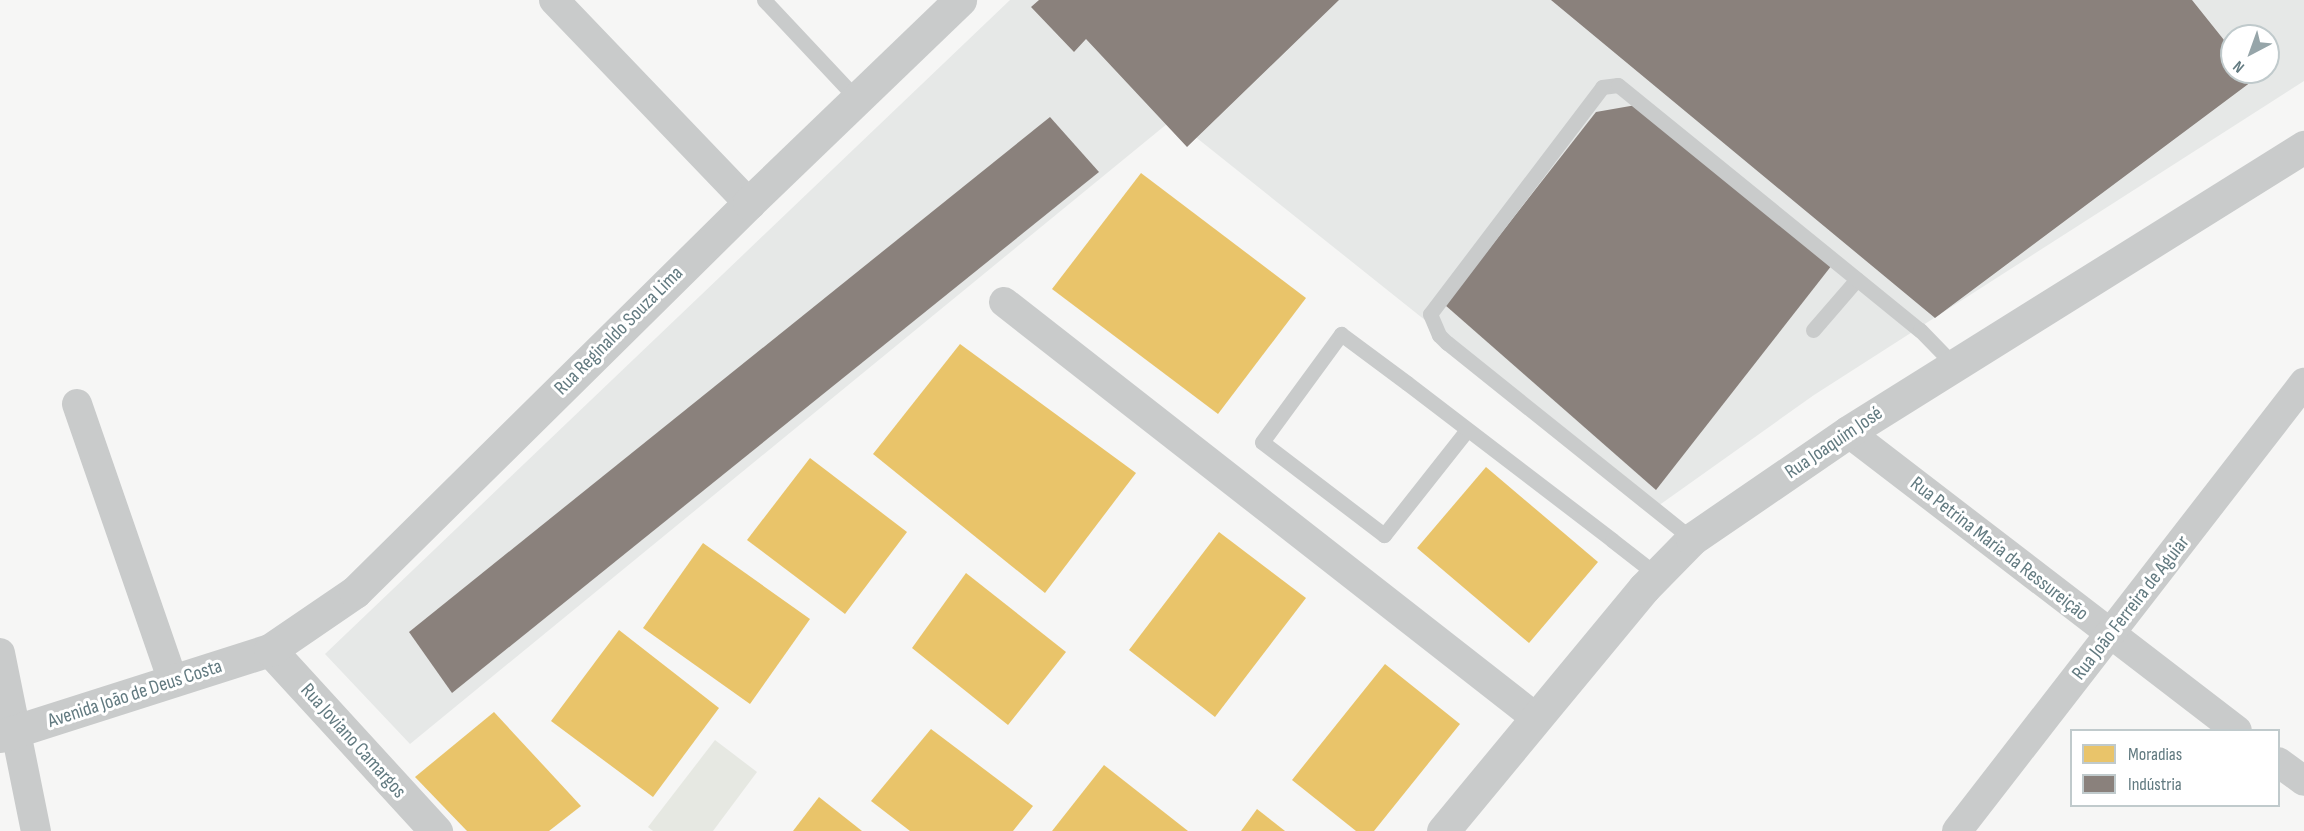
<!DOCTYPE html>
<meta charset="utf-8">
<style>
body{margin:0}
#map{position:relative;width:2304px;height:831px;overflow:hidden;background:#f6f6f5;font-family:"Sofia Sans Condensed",sans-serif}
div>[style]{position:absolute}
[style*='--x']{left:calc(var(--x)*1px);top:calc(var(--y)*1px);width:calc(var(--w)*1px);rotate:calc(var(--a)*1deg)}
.built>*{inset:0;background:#e6e8e7}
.green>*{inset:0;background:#e6e8e2}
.homes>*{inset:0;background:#e9c46a}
.industry>*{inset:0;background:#8a817c}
.service>*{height:15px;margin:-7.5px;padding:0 7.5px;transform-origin:7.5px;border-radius:7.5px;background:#c9cbcb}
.minor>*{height:30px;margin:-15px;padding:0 15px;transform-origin:15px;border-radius:15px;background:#c9cbcb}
.tertiary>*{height:33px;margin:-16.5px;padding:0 16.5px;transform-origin:16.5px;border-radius:16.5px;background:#c9cbcb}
span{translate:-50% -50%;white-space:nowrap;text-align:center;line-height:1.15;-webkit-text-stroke:6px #fff;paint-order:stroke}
.street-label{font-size:20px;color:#627a80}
.legend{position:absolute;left:2070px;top:729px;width:210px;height:78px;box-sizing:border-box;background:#fff;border:2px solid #c0cacc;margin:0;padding:8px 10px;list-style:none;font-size:18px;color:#627a80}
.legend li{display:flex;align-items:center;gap:12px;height:30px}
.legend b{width:30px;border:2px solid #c0cacc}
.north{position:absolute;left:2220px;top:24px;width:60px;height:60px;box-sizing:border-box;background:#fff;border:2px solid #c0cacc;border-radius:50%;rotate:221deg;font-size:16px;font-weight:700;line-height:24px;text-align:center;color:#627a80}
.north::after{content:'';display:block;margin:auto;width:21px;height:27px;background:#96a5a9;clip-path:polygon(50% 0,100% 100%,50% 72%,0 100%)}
</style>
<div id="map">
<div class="built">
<div style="clip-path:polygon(evenodd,1010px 0,2304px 0,2304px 81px,1814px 395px,1658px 506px,1173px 119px,410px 744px,325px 654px,1010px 0,2232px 36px,2268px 36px,2268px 72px,2232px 72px,2232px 36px)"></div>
</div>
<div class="green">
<div style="clip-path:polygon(715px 740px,757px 772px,713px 831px,653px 831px,648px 827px)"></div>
</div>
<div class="homes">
<div style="clip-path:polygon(1141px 173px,1306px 298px,1218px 414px,1052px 289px)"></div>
<div style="clip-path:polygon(960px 344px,1136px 473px,1045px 593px,873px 454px)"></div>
<div style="clip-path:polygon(810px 458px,907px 532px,845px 614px,747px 540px)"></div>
<div style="clip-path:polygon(1486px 467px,1598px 562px,1529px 643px,1417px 548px)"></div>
<div style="clip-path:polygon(1219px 532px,1306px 598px,1215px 717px,1129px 650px)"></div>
<div style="clip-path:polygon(703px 543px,810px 619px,750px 704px,643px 628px)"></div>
<div style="clip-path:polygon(966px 573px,1066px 652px,1008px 725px,912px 648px)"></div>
<div style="clip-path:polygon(619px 630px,719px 708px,653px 797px,551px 721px)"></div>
<div style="clip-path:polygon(1385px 664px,1460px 724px,1374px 831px,1356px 831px,1292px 780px)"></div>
<div style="clip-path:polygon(494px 712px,581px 806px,549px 831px,467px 831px,415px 777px)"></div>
<div style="clip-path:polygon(931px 729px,1033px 806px,1013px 831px,910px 831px,871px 801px)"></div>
<div style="clip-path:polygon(1104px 765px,1188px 831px,1052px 831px)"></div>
<div style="clip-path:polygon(819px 797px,862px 831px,793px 831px)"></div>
<div style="clip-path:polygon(1257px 809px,1285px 831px,1241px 831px)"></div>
</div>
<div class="industry">
<div style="clip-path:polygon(1039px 0,1339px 0,1187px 147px,1086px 39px,1074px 52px,1031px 7px)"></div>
<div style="clip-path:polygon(1551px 0,2192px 0,2232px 50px,2232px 72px,2249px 72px,2255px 79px,1935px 318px)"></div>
<div style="clip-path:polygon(1636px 105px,1832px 265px,1656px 490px,1445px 305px,1596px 112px)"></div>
<div style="clip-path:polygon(1050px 117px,1099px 172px,452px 693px,409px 632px)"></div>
</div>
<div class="service">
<div style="--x:764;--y:0;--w:136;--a:46.8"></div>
<div style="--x:1813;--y:330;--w:67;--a:-49.2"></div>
<div style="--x:1467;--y:430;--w:134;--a:128.3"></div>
<div style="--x:1384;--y:535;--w:153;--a:-142.7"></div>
<div style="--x:1262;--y:442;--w:134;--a:-53.8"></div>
<div style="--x:1341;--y:334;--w:82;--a:36.6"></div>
<div style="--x:1407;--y:383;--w:258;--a:37.4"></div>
<div style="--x:1612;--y:540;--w:57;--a:37.9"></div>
<div style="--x:1692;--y:539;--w:314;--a:-141.3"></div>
<div style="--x:1447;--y:343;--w:11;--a:-135"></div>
<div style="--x:1439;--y:335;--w:23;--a:-113"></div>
<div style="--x:1430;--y:314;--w:285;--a:-52.8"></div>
<div style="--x:1602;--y:87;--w:16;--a:-7"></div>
<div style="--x:1618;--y:85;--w:389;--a:39.1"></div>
<div style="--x:1920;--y:330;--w:49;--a:45.8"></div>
</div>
<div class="minor">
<div style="--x:554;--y:0;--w:281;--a:46.2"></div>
<div style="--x:1004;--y:302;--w:675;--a:38.02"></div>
<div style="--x:77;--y:404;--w:294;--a:70.9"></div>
<div style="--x:1848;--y:432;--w:490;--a:37.5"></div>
<div style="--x:0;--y:653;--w:182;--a:78.6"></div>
<div style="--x:2278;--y:762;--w:32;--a:36"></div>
<div style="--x:1957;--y:831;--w:567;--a:-52.24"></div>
</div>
<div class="tertiary">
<div style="--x:270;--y:650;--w:246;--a:47.5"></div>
<div style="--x:0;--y:736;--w:283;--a:-17.7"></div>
<div style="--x:270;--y:650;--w:103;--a:-34.3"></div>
<div style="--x:355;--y:592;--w:554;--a:-44.63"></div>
<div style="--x:749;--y:203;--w:293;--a:-43.9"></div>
<div style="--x:1443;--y:831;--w:315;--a:-50.4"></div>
<div style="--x:1644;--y:588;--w:69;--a:-45.6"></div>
<div style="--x:1692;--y:539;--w:189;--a:-34.4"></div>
<div style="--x:1848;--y:432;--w:538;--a:-32.01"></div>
</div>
<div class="street-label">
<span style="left:619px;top:331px;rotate:-45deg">Rua Reginaldo Souza Lima</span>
<span style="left:1834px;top:443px;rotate:-34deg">Rua Joaquim José</span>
<span style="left:1999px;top:549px;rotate:38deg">Rua Petrina Maria da Ressureição</span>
<span style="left:2131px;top:608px;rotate:-52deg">Rua João Ferreira de Aguiar</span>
<span style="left:135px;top:694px;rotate:-18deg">Avenida João de Deus Costa</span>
<span style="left:353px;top:741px;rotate:48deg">Rua Joviano Camargos</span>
</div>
<ul class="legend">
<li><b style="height:16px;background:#e9c46a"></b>Moradias</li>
<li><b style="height:16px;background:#8a817c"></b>Indústria</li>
</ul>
<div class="north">N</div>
</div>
